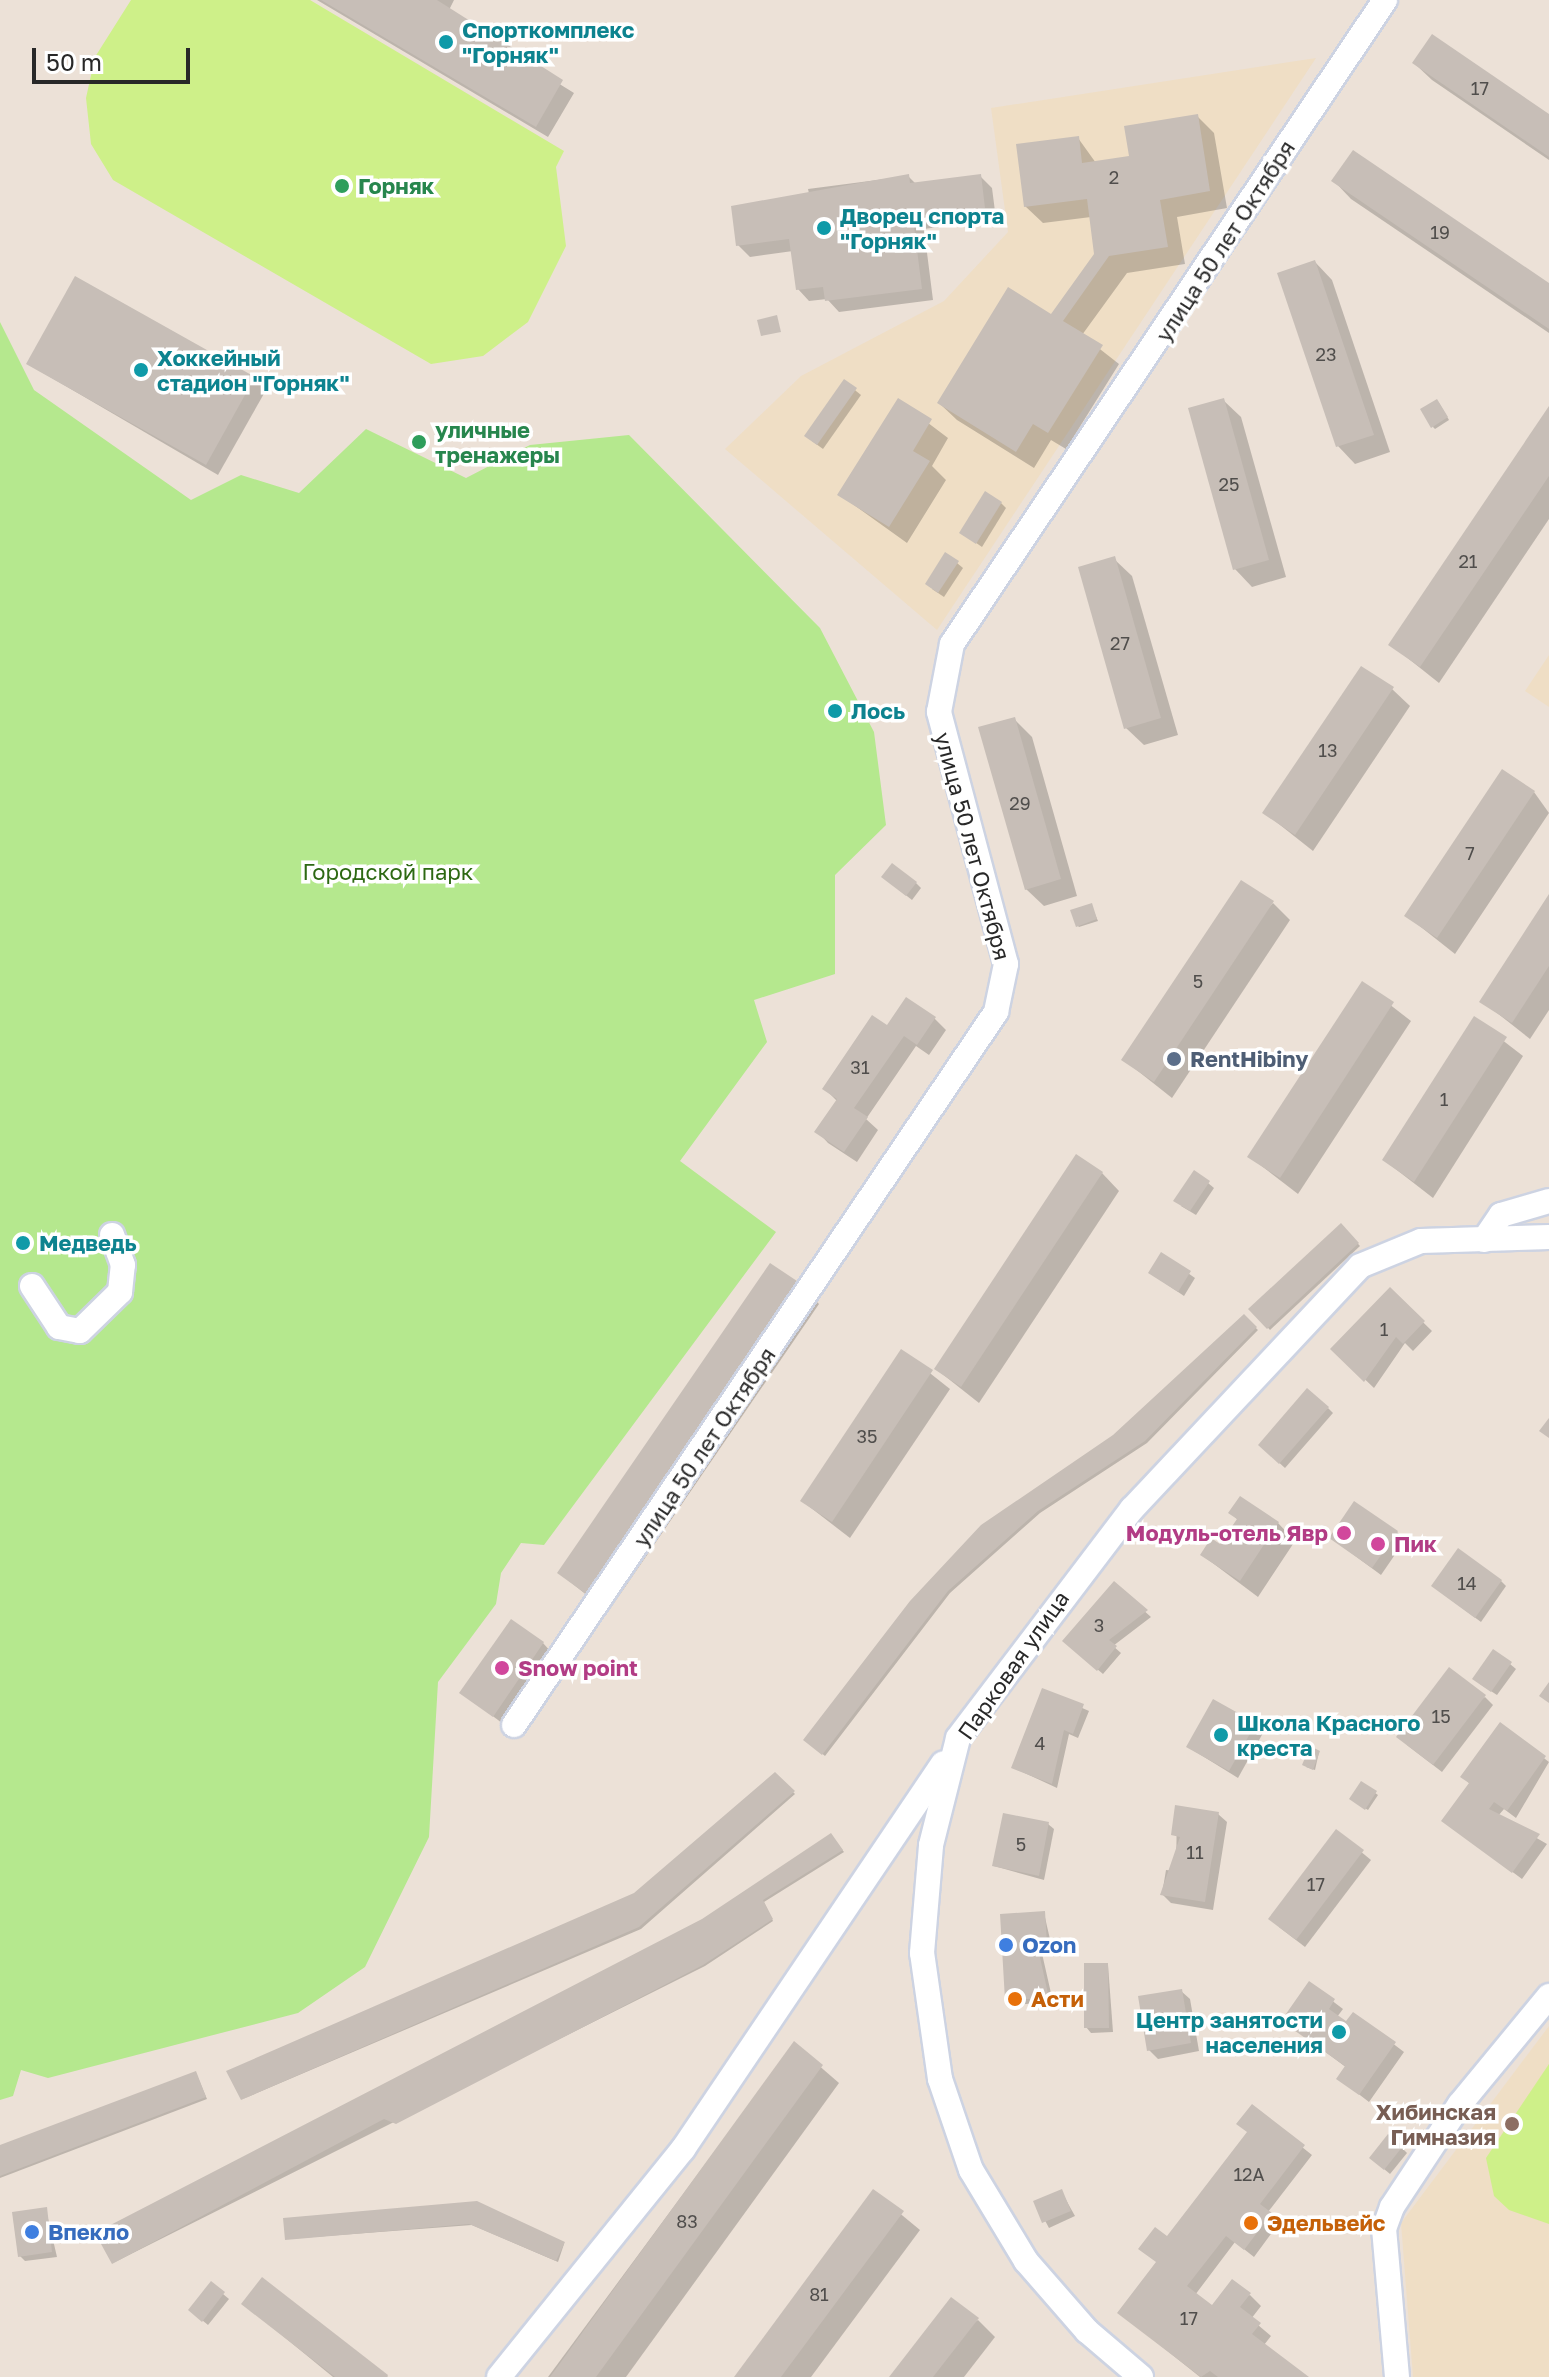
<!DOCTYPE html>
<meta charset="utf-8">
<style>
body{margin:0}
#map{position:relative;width:1549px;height:2377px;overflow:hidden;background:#ece1d7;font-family:"Golos Text",sans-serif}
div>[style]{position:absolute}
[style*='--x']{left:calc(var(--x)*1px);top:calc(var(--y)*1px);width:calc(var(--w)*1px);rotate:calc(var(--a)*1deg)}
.education>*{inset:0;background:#efdec5}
.green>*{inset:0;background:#b5e88e}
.pitch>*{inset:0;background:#cef089}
.shadow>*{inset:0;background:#0003}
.building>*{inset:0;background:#c7beb7}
.roads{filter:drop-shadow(2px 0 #cdd3e2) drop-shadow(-2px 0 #cdd3e2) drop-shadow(0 2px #cdd3e2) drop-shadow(0 -2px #cdd3e2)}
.street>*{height:24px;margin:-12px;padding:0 12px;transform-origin:12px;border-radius:12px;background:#fff}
.dots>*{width:22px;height:22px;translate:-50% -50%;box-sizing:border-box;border:4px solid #fff;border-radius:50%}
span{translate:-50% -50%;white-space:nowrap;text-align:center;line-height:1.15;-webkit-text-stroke:7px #fff;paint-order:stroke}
.number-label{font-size:18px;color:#504e4c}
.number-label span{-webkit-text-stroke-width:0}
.culture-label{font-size:22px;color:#0d838f;font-weight:700}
.left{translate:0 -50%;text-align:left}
.right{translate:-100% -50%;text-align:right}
.leisure-label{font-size:22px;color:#27864d;font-weight:700}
.street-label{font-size:22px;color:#282828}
.park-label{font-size:22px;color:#2d6913}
.service-label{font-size:22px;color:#4e5e75;font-weight:700}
.hotel-label{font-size:22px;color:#b23c85;font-weight:700}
.shop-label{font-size:22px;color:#366cbe;font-weight:700}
.food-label{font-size:22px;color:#c56008;font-weight:700}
.education-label{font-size:22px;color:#785e54;font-weight:700}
.scale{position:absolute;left:32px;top:48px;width:158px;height:36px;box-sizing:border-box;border:4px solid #282828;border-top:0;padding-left:10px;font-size:24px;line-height:28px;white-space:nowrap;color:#282828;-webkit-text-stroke:6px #fff;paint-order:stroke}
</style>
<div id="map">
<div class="education">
<div style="clip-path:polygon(1316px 58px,937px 630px,725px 449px,801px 376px,944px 301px,1008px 232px,991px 108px)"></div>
<div style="clip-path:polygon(1549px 655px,1549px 707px,1525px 691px)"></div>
<div style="clip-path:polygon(1549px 2026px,1549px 2377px,1413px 2377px,1401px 2223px)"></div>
</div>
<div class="green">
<div style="clip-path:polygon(0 322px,34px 390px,191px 500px,241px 475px,299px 493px,366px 429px,466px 478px,530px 445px,629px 435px,820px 628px,874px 732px,886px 825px,835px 875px,835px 974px,754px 1000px,767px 1042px,680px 1161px,776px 1232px,544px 1545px,521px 1543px,501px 1573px,496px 1604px,438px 1682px,429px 1837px,365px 1967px,298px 2013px,48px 2078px,21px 2070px,13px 2096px,0 2100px)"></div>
</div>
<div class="pitch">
<div style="clip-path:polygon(131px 0,310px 0,564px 151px,556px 167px,566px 246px,528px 322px,483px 356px,431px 364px,113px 180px,91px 144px,86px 98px,95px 57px)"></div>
<div style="clip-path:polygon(1549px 2064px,1549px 2224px,1509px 2210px,1494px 2196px,1486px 2158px)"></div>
</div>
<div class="shadow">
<div style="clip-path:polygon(317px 0,454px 0,447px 14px,574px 93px,548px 137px)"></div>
<div style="clip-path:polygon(1414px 63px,1549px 116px,1549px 160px,1432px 80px)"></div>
<div style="clip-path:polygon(1197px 116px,1214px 133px,1227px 208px,1177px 217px,1185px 264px,1127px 273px,1082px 335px,1119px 364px,1066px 449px,1051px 440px,1034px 468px,957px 420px,939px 403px,1052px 316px,1096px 255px,1091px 217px,1043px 223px,1025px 206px,1078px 138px,1096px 163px,1131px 157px)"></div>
<div style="clip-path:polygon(908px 176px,917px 185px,980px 176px,992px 188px,996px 219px,924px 229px,933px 300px,839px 312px,827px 299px,809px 301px,798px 289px,793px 251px,750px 257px,738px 245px,810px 198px,808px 189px)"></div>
<div style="clip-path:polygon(1334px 181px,1549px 286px,1549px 333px,1351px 199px)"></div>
<div style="clip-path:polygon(1315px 262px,1332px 280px,1390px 452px,1355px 464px,1338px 446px)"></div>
<div style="clip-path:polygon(28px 364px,254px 378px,266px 390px,218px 475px)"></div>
<div style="clip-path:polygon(845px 382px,861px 395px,823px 449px,812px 441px)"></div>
<div style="clip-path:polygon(1223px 400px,1241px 417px,1286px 577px,1252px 587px,1235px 569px)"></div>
<div style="clip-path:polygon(899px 401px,948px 438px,932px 466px,946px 480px,907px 543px,840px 495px)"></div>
<div style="clip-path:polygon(1439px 403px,1449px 420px,1435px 429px,1433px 427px)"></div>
<div style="clip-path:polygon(1549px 409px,1549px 519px,1439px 683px,1390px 644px)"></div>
<div style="clip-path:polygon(1001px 503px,1006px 508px,982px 547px,962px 533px)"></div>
<div style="clip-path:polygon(1114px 559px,1132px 576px,1178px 735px,1144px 745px,1126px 728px)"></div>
<div style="clip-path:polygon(957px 563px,963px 568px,944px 597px,932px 589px)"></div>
<div style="clip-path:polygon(1392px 689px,1410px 706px,1313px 851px,1265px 813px)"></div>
<div style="clip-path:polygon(1014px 719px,1032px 737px,1077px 896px,1044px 906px,1026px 889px)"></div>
<div style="clip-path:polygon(1534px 792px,1549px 813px,1455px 954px,1407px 916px)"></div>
<div style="clip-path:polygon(889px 882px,916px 883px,921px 888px,912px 900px)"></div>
<div style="clip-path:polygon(1549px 897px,1549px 1010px,1530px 1039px,1482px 1001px)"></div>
<div style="clip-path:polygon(1273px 903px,1290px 920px,1172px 1098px,1124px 1060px)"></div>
<div style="clip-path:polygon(1091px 905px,1098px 921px,1079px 927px,1077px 925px)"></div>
<div style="clip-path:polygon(1362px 983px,1411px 1021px,1298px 1194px,1250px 1157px)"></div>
<div style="clip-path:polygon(934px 1018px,946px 1030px,929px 1055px,916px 1046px,866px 1119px,878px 1130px,857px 1162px,828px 1143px,817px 1131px,837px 1101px,824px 1088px,887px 1028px)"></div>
<div style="clip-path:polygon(1475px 1019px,1523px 1056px,1433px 1198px,1384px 1160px)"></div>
<div style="clip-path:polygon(1102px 1173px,1119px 1191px,979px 1403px,936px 1369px)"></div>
<div style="clip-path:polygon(1208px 1183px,1214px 1188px,1196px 1215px,1181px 1206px)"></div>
<div style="clip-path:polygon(1341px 1226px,1360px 1246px,1270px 1330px,1251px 1309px)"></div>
<div style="clip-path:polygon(1162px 1255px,1195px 1278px,1184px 1296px,1150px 1273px)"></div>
<div style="clip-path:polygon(801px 1287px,819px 1304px,608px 1612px,559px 1573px)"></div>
<div style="clip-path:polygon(1390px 1290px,1432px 1331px,1413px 1351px,1405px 1343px,1374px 1388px,1333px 1349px)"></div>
<div style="clip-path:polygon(1244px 1317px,1258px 1330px,1147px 1443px,1040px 1513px,950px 1593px,825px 1756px,806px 1740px,911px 1602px,1114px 1436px)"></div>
<div style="clip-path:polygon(902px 1351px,950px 1389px,850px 1538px,802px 1501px)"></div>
<div style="clip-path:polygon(1328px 1408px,1333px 1413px,1285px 1468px,1265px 1450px)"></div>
<div style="clip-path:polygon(1231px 1513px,1278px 1523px,1295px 1541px,1258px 1597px,1202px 1555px,1221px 1547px,1238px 1520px)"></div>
<div style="clip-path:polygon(1397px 1532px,1405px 1540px,1381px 1575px,1331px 1538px)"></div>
<div style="clip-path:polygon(1501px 1581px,1506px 1586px,1481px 1622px,1439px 1591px)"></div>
<div style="clip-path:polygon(1114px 1584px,1151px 1617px,1113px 1646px,1121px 1653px,1103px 1674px,1070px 1646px)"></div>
<div style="clip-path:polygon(543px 1643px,551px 1652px,502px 1723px,462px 1693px)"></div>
<div style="clip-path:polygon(1510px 1664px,1516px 1669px,1497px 1695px,1480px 1684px)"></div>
<div style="clip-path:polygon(1044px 1691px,1089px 1711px,1078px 1738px,1069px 1734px,1057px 1788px,1014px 1768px)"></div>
<div style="clip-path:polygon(1485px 1697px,1493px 1705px,1442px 1772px,1407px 1745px)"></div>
<div style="clip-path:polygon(1255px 1725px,1263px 1733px,1238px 1778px,1188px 1747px)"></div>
<div style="clip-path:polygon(1500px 1725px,1549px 1762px,1516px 1818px,1504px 1809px,1498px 1816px,1547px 1844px,1522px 1879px,1444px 1821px,1470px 1784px,1463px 1777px)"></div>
<div style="clip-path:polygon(1319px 1752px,1315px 1770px,1306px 1767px)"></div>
<div style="clip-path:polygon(775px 1774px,795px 1794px,641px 1929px,243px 2099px,635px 1894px)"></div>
<div style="clip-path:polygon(1362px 1784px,1378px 1795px,1368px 1810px,1354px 1801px)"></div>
<div style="clip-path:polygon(1177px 1807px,1218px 1814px,1227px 1822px,1213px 1910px,1171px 1903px,1162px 1894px,1166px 1870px,1176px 1871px)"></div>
<div style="clip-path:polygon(1048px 1824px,1054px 1829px,1044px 1880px,994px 1866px)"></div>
<div style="clip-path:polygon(1337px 1832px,1371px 1860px,1305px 1947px,1279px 1927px)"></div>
<div style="clip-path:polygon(831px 1836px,844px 1852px,764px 1902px,773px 1921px,705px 1966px,113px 2263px,703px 1921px)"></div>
<div style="clip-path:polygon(1044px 1913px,1052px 1948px,1041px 1949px,1053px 2002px,1012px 2005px,1007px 1999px)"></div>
<div style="clip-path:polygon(1108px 1965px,1113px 2032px,1091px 2033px,1086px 2027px)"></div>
<div style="clip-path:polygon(1310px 1984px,1343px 2009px,1337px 2017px,1347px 2024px,1354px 2014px,1404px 2052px,1369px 2102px,1339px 2079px,1347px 2068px,1284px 2021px)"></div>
<div style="clip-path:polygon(1181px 1991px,1190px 1999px,1199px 2051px,1158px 2059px,1149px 2050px)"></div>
<div style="clip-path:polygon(794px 2044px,839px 2083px,626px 2377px,548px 2377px)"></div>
<div style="clip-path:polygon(196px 2073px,207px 2099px,0 2178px,0 2147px)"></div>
<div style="clip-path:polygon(1252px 2107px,1312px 2155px,1268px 2212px,1279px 2223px,1254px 2257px,1235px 2242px,1195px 2295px,1213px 2308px,1250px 2295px,1261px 2306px,1251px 2319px,1271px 2336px,1264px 2345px,1306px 2377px,1200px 2377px,1120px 2313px,1249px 2133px)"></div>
<div style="clip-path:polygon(1402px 2148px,1407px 2153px,1390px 2174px,1377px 2163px)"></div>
<div style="clip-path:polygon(1061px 2191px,1075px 2216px,1049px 2228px,1035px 2202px)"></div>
<div style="clip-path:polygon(874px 2192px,920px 2230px,811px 2377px,737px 2377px)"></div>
<div style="clip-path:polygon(477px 2203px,564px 2244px,558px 2262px,472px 2225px,287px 2239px)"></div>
<div style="clip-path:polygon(46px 2210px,57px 2257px,25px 2261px,20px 2256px)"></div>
<div style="clip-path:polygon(262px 2279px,388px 2377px,333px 2377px,244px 2304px)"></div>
<div style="clip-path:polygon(211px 2284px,229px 2299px,208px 2325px,196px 2315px)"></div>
<div style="clip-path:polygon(978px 2320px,995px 2337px,964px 2377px,891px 2377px)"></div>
</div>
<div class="building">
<div style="clip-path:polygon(321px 0,437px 0,563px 80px,536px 127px)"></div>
<div style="clip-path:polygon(1432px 34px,1549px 114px,1549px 157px,1412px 63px)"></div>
<div style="clip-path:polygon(1198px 114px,1210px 191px,1160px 200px,1168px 247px,1109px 256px,1063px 321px,1103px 345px,1048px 433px,1033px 424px,1016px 452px,937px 403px,1008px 287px,1051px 314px,1094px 254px,1087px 199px,1024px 207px,1016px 144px,1079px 136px,1082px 163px,1129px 156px,1124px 126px)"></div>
<div style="clip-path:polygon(1353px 150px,1549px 283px,1549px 329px,1331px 181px)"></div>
<div style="clip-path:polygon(909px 174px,910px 183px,981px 174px,985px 208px,913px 218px,922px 289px,825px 301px,823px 287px,796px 290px,789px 239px,736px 246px,731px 206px)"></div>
<div style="clip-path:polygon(1315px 260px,1374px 435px,1336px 447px,1277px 273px)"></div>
<div style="clip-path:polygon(75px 276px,255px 377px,206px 465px,26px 364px)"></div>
<div style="clip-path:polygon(777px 315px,781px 332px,761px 336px,757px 320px)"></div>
<div style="clip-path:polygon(844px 379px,857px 388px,817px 445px,804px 436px)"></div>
<div style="clip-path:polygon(898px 398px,932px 419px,913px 451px,930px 461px,889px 527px,837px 495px)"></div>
<div style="clip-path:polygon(1224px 398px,1269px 560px,1233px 570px,1188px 408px)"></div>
<div style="clip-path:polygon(1437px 399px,1448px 417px,1431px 428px,1420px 409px)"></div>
<div style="clip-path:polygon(1549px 406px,1549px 476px,1420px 667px,1388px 645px)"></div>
<div style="clip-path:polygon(985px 491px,1002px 502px,976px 544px,959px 533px)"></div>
<div style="clip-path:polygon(945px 552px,959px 561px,938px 593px,925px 584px)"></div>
<div style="clip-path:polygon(1115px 556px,1161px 718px,1124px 729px,1078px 567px)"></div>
<div style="clip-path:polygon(1361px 666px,1394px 687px,1295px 835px,1262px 813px)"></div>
<div style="clip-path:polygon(1015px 717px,1061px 879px,1025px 890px,978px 727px)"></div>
<div style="clip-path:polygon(1502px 769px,1535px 791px,1437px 938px,1404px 916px)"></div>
<div style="clip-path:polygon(892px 863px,917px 882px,906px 896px,881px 877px)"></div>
<div style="clip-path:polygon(1241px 880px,1274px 901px,1154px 1082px,1121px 1060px)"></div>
<div style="clip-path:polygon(1549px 894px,1549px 966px,1512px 1023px,1479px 1002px)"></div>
<div style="clip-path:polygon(1092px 903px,1097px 919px,1076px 927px,1070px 910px)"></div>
<div style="clip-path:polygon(1362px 981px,1394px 1002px,1280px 1178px,1247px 1157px)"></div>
<div style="clip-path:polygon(906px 997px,936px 1017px,917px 1045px,904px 1036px,854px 1108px,868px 1117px,844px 1152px,814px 1132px,837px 1099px,822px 1089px,872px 1015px,887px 1025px)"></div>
<div style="clip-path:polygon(1474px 1016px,1507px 1037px,1414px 1182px,1382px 1160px)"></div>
<div style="clip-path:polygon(1076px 1154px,1103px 1172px,961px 1387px,934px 1369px)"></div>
<div style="clip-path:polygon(1194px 1170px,1210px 1181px,1190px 1211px,1173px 1201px)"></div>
<div style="clip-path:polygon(1341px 1223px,1359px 1243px,1267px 1329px,1248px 1309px)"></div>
<div style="clip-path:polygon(1161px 1252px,1191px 1271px,1178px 1292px,1148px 1273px)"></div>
<div style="clip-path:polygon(770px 1263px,803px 1285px,589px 1596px,557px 1573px)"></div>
<div style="clip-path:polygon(1390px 1287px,1425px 1321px,1403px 1344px,1396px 1337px,1364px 1382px,1330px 1349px)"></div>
<div style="clip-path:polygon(1244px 1314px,1257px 1327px,1145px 1441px,1038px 1511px,948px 1591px,822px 1755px,803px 1740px,910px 1601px,981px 1525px,1113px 1435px)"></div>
<div style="clip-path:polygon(901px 1349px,933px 1370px,832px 1522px,800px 1501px)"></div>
<div style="clip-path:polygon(1307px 1388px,1329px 1407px,1279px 1464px,1258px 1445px)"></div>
<div style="clip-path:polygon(1549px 1418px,1549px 1438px,1539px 1431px)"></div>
<div style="clip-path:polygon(1240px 1496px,1279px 1522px,1240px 1581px,1200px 1555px,1211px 1538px,1220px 1544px,1237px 1519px,1228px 1513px)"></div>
<div style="clip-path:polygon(1354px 1501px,1398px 1531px,1372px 1568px,1329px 1538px)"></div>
<div style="clip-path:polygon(1458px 1548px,1502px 1580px,1475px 1618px,1431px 1586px)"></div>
<div style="clip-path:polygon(1114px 1581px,1148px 1610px,1109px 1640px,1117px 1646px,1097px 1671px,1062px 1641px)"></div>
<div style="clip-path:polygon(511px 1619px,544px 1642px,493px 1717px,459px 1693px)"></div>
<div style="clip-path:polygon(1493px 1649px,1512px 1662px,1491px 1692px,1472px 1679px)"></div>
<div style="clip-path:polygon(1449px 1667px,1486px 1695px,1433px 1765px,1396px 1737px)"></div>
<div style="clip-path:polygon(1549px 1682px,1549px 1703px,1539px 1696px)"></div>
<div style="clip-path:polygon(1042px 1688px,1084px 1704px,1073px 1734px,1064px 1730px,1052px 1784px,1011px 1768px)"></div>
<div style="clip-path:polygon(1213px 1699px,1256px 1723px,1229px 1771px,1186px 1747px)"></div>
<div style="clip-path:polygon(1500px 1722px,1546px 1756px,1507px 1811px,1494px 1802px,1489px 1809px,1540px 1834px,1512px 1873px,1441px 1821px,1469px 1783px,1460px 1777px)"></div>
<div style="clip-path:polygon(1310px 1746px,1320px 1751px,1313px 1770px,1302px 1765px)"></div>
<div style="clip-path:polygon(775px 1772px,795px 1791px,639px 1927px,241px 2100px,226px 2071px,634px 1893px)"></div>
<div style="clip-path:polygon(1361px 1781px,1377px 1791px,1365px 1810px,1349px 1799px)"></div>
<div style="clip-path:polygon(1175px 1805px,1219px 1812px,1205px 1902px,1160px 1895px,1180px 1837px,1171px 1835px)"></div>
<div style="clip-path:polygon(1003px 1813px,1049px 1822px,1039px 1876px,992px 1866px)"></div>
<div style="clip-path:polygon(1336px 1829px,1364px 1850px,1296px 1940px,1268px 1919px)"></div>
<div style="clip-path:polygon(831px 1833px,843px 1850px,763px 1900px,773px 1919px,703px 1965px,396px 2124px,384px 2119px,112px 2264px,95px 2233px,702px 1919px)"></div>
<div style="clip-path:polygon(1045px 1911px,1047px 1944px,1037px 1944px,1049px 1998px,1005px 2000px,1000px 1914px)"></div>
<div style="clip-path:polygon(1084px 1963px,1108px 1963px,1109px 2028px,1084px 2028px)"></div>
<div style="clip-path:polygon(1309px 1981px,1335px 1999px,1329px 2009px,1346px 2021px,1353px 2012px,1396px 2042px,1359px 2095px,1336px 2079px,1345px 2066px,1281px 2021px)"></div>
<div style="clip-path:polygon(1182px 1989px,1191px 2043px,1147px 2051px,1138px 1996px)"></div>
<div style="clip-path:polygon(794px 2041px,823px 2065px,596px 2377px,550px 2377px)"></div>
<div style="clip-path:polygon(196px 2071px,206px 2097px,0 2176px,0 2145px)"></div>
<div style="clip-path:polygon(1252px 2104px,1305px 2145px,1260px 2204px,1272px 2213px,1244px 2250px,1226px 2236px,1187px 2286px,1212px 2305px,1232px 2279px,1251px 2293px,1240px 2307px,1261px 2323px,1252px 2334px,1309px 2377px,1218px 2377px,1210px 2371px,1201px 2377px,1117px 2313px,1156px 2262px,1138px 2249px,1155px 2227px,1167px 2236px,1247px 2132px,1236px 2124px)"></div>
<div style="clip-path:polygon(1388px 2134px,1403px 2146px,1384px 2170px,1369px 2158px)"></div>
<div style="clip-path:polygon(873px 2189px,904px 2211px,781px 2377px,734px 2377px)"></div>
<div style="clip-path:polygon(1062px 2189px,1071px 2211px,1042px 2223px,1033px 2201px)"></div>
<div style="clip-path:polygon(477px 2201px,565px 2242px,556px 2261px,469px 2224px,285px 2240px,283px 2218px)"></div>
<div style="clip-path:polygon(47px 2207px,52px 2252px,18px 2257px,12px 2212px)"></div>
<div style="clip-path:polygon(262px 2277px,388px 2375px,387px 2377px,335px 2377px,241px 2304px)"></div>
<div style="clip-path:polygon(211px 2281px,225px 2292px,202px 2322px,188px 2310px)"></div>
<div style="clip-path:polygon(951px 2297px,979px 2318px,933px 2377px,889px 2377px)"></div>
</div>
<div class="roads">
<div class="street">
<div style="--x:1484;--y:1240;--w:30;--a:-56"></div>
<div style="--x:1501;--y:1215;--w:50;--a:-16.3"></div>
<div style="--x:32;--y:1286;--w:49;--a:56.6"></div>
<div style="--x:59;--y:1327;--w:21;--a:11"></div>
<div style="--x:80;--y:1331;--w:56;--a:-44.3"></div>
<div style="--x:120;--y:1292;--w:27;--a:-84"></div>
<div style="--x:123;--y:1265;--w:32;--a:-110"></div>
<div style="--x:514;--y:1725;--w:861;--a:-55.94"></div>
<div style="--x:996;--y:1012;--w:49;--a:-78.2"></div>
<div style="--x:1006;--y:964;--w:261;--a:-104.9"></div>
<div style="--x:939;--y:712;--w:69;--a:-79.2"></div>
<div style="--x:952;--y:644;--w:776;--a:-56.08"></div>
<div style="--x:499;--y:2377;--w:293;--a:-51.1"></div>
<div style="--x:683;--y:2149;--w:465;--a:-56"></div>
<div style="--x:1141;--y:2377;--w:71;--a:-139.6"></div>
<div style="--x:1087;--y:2331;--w:93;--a:-131.1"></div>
<div style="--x:1026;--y:2261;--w:106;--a:-121.1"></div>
<div style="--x:971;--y:2170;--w:96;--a:-108.8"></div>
<div style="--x:940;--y:2079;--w:127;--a:-98.1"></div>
<div style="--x:922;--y:1953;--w:108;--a:-85.2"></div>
<div style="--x:931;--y:1845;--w:110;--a:-75.8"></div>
<div style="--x:958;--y:1738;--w:288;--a:-52.8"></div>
<div style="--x:1132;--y:1509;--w:333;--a:-46.8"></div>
<div style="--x:1360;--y:1266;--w:66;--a:-22.3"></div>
<div style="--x:1421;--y:1241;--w:128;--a:-1.8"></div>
<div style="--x:1397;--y:2377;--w:149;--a:-95"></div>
<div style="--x:1384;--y:2229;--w:23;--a:-70"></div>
<div style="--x:1392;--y:2207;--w:123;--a:-56.6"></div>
<div style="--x:1460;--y:2104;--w:140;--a:-50.5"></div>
</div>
</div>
<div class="dots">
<div style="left:446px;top:42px;background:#0f9aa8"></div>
<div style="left:342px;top:186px;background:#2e9e5b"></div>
<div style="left:824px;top:228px;background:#0f9aa8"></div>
<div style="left:141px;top:370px;background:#0f9aa8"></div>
<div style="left:419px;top:442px;background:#2e9e5b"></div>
<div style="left:835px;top:711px;background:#0f9aa8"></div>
<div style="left:1174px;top:1059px;background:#5c6f8a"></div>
<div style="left:23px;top:1243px;background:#0f9aa8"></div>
<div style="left:1344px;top:1533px;background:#d1479c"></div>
<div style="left:1378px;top:1544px;background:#d1479c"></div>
<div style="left:502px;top:1668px;background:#d1479c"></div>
<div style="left:1221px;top:1735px;background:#0f9aa8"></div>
<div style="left:1006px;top:1945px;background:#3f7fe0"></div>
<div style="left:1015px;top:1999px;background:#e8710a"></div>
<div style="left:1339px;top:2032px;background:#0f9aa8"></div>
<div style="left:1512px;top:2124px;background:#8d6e63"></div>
<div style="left:1251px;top:2223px;background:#e8710a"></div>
<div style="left:32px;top:2232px;background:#3f7fe0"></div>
</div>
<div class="number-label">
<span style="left:1480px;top:88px">17</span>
<span style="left:1114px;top:177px">2</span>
<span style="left:1440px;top:232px">19</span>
<span style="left:1326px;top:354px">23</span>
<span style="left:1229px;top:484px">25</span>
<span style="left:1468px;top:561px">21</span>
<span style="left:1120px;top:643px">27</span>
<span style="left:1328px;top:750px">13</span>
<span style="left:1020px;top:803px">29</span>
<span style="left:1470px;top:853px">7</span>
<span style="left:1198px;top:981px">5</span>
<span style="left:860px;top:1067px">31</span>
<span style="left:1444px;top:1099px">1</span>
<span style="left:1384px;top:1329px">1</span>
<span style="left:867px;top:1436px">35</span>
<span style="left:1467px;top:1583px">14</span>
<span style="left:1099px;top:1625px">3</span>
<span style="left:1441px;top:1716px">15</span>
<span style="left:1040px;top:1743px">4</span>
<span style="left:1021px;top:1844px">5</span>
<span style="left:1195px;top:1852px">11</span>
<span style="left:1316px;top:1884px">17</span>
<span style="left:1249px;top:2174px">12А</span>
<span style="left:687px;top:2221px">83</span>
<span style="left:819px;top:2294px">81</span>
<span style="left:1189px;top:2318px">17</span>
</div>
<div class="culture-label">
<span class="left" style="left:462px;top:42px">Спорткомплекс<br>"Горняк"</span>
<span class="left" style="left:840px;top:228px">Дворец спорта<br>"Горняк"</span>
<span class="left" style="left:157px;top:370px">Хоккейный<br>стадион "Горняк"</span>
<span class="left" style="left:851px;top:711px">Лось</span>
<span class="left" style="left:39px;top:1243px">Медведь</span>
<span class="left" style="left:1237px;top:1735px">Школа Красного<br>креста</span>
<span class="right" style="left:1323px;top:2032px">Центр занятости<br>населения</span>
</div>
<div class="leisure-label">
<span class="left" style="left:358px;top:186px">Горняк</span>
<span class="left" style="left:435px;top:442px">уличные<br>тренажеры</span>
</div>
<div class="street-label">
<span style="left:1225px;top:241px;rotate:-57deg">улица 50 лет Октября</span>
<span style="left:973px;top:846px;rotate:75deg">улица 50 лет Октября</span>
<span style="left:704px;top:1447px;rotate:-56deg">улица 50 лет Октября</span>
<span style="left:1013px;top:1665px;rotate:-55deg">Парковая улица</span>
</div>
<div class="park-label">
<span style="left:388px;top:872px">Городской парк</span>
</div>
<div class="service-label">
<span class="left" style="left:1190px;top:1059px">RentHibiny</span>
</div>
<div class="hotel-label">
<span class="right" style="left:1328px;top:1533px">Модуль-отель Явр</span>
<span class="left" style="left:1394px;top:1544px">Пик</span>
<span class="left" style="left:518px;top:1668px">Snow point</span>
</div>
<div class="shop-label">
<span class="left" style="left:1022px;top:1945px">Ozon</span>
<span class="left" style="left:48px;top:2232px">Впекло</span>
</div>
<div class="food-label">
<span class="left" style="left:1031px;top:1999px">Асти</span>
<span class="left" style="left:1267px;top:2223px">Эдельвейс</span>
</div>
<div class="education-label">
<span class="right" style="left:1496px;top:2124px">Хибинская<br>Гимназия</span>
</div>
<div class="scale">50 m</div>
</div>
